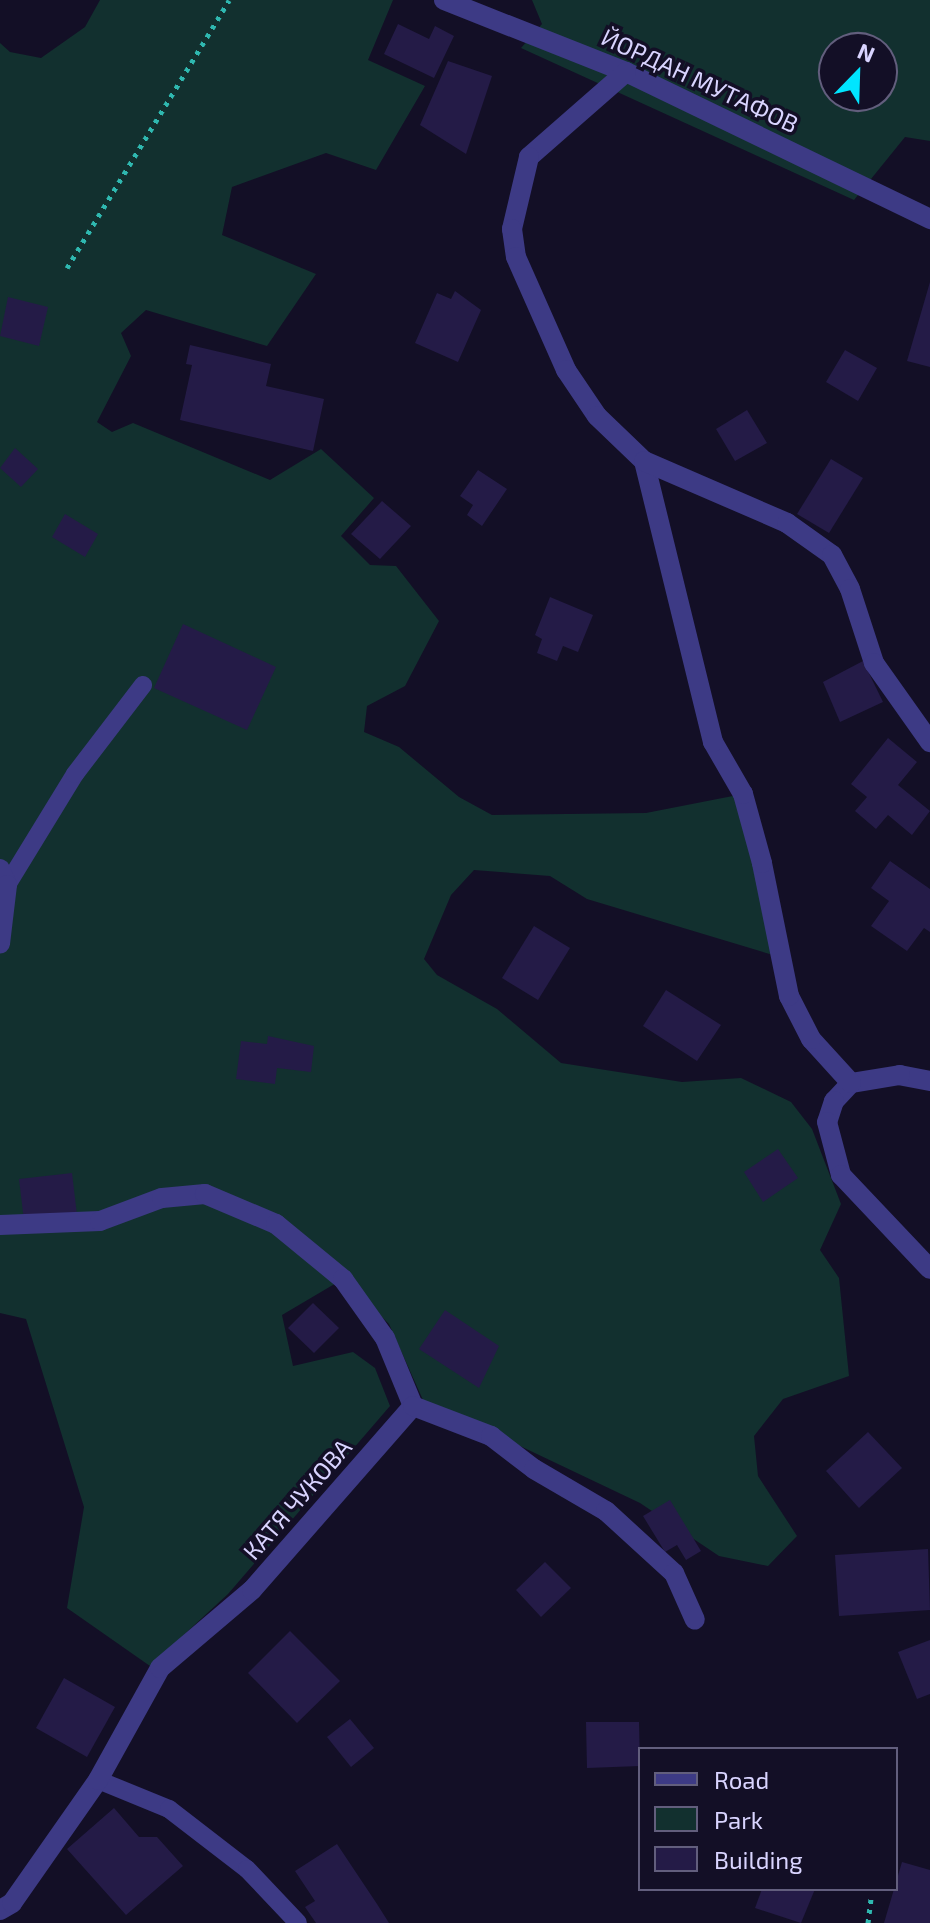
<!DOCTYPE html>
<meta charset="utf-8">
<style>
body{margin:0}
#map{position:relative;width:930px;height:1923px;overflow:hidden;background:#130f26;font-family:"Exo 2",sans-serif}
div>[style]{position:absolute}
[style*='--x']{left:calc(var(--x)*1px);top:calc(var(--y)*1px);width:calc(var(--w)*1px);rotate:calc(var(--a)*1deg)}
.green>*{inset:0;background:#12302f}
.building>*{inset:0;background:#241b47}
.path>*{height:5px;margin-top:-2.5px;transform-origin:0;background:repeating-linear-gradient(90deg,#2fb8b0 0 4px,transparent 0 10px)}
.service>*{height:18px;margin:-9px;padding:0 9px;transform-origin:9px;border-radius:9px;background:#3d3a85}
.minor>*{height:20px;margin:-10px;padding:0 10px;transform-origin:10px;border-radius:10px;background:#3d3a85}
span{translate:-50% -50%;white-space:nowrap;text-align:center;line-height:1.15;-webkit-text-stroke:7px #130f26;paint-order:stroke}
.street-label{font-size:24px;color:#d9d4ff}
.legend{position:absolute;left:638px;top:1747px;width:260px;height:144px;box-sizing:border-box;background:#130f26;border:2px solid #625e7d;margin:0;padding:10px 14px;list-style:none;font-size:24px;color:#d9d4ff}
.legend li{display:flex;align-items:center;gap:16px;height:40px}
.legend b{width:40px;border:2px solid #625e7d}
.north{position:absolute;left:818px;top:32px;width:80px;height:80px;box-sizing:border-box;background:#130f26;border:2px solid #625e7d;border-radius:50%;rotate:23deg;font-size:22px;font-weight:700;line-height:32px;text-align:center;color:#d9d4ff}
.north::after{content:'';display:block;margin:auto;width:28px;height:36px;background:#00e5ff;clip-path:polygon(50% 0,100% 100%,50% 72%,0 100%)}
</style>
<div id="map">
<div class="green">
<div style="clip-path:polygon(100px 0,393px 0,368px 60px,425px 86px,376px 170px,326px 153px,232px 187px,222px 235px,316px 274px,267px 346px,146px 310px,121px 333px,131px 356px,97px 422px,112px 432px,133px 423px,270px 480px,321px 449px,374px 498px,341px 536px,370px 565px,396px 566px,439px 621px,405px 686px,367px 706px,364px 732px,399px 747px,459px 797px,492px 815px,646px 813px,743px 794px,783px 958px,587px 899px,550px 876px,474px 870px,451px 895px,424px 959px,437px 975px,497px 1009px,561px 1063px,682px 1082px,741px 1078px,791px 1102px,812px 1129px,841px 1204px,820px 1250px,839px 1278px,849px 1376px,783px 1399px,754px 1436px,758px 1476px,797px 1536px,768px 1566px,719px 1556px,640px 1503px,423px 1400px,389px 1324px,343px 1279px,282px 1315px,293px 1366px,353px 1352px,375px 1368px,390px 1406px,228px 1594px,150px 1666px,67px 1608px,84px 1507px,26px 1319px,0 1313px,0 43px,10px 52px,41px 58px,85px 27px)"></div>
<div style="clip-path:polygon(evenodd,532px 0,930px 0,930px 141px,905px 137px,854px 200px,521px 48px,542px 24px,532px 0,834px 48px,882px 48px,882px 96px,834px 96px,834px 48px)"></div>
</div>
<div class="building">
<div style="clip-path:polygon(398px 24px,429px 39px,435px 26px,454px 36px,434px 78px,384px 54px)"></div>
<div style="clip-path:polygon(448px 61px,492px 76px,466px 154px,420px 125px)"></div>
<div style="clip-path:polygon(930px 282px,930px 367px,907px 361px)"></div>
<div style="clip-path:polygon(455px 291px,481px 310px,458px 362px,415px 343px,437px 293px,451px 299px)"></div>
<div style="clip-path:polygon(8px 297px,48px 307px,39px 346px,0 336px)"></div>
<div style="clip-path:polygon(190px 345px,271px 364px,266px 386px,324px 399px,313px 451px,180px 420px,192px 365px,186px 364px)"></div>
<div style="clip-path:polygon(845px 350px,877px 368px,858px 401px,826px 382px)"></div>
<div style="clip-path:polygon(747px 410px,767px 443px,735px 461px,716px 429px)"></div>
<div style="clip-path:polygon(15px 448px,38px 469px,21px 487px,0 468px)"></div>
<div style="clip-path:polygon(831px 459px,863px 478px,829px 533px,797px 514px)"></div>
<div style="clip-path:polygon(478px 470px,507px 489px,482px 526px,467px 515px,473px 505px,460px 496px)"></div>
<div style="clip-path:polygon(382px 501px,411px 526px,380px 559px,351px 534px)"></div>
<div style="clip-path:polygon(65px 514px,98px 534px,85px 557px,52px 537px)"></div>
<div style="clip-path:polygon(550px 597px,593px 615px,578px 652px,563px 646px,557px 661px,537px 653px,542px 639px,535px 635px)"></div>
<div style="clip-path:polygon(183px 624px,276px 667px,247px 730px,154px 688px)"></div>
<div style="clip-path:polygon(863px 661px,883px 702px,840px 722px,823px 682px)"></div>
<div style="clip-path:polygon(888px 738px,917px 762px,898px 785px,930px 811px,912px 835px,888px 815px,876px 829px,855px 811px,867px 797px,851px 784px)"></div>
<div style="clip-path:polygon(890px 861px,930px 889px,930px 932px,924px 928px,907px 951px,871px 926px,889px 901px,871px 888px)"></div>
<div style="clip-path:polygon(534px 926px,570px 948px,538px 1000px,502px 978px)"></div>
<div style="clip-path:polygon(666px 990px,721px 1025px,697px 1061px,643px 1026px)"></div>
<div style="clip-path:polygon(268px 1036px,314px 1046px,311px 1072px,277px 1068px,275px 1084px,236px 1079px,241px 1041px,267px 1044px)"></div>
<div style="clip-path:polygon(778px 1149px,798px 1178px,763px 1202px,744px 1172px)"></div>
<div style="clip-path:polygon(72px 1173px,77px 1215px,24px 1221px,19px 1179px)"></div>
<div style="clip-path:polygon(313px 1303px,339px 1328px,314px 1353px,288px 1328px)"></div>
<div style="clip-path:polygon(445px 1310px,499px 1346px,479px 1388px,419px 1349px)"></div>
<div style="clip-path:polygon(868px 1432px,902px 1468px,859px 1508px,826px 1471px)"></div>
<div style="clip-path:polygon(670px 1500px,701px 1551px,686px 1560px,677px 1545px,665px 1552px,643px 1516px)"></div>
<div style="clip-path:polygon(928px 1549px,930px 1610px,839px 1616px,835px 1555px)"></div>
<div style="clip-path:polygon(545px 1562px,571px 1588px,541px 1617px,516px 1590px)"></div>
<div style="clip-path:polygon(290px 1631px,340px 1681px,297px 1723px,248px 1673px)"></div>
<div style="clip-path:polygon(930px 1640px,930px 1694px,917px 1699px,898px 1652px)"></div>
<div style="clip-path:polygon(64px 1678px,115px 1707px,87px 1757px,36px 1728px)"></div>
<div style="clip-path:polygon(350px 1719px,374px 1748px,351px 1767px,327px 1737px)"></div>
<div style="clip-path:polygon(586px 1722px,639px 1722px,640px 1766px,587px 1768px)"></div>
<div style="clip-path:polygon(114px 1808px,139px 1837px,157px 1837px,183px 1866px,126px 1915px,67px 1849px)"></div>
<div style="clip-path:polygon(337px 1844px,377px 1904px,389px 1923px,316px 1923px,305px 1907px,315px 1901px,295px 1871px)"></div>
<div style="clip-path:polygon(902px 1862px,930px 1870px,930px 1923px,884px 1923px)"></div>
<div style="clip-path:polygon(762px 1889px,815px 1889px,801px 1923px,755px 1908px)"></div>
</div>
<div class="path">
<div style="--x:67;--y:268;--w:313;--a:-58.8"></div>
<div style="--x:868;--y:1923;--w:26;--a:-83"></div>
</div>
<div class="service">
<div style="--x:7;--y:885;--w:130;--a:-58.5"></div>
<div style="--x:75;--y:774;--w:112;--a:-52.6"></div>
<div style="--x:98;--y:1780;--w:77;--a:22.2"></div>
<div style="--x:169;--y:1809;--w:98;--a:37.6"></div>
<div style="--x:247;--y:1869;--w:74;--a:46.6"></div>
</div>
<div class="minor">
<div style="--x:444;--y:0;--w:196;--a:21.6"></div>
<div style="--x:626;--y:72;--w:338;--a:25.8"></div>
<div style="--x:626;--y:72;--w:129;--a:138.8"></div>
<div style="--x:529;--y:157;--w:74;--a:103.3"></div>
<div style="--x:512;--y:229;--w:28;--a:82"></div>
<div style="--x:516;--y:257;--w:124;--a:66.1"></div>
<div style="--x:566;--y:370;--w:55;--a:56"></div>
<div style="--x:597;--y:416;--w:65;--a:43.8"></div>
<div style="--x:0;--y:869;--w:17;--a:66"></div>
<div style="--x:7;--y:885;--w:59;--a:96.8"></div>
<div style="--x:930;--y:1081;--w:31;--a:-169"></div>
<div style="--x:900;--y:1075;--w:50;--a:170.7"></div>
<div style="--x:851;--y:1083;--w:25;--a:133"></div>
<div style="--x:834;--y:1101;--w:22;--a:108"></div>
<div style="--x:827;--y:1122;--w:55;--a:75.2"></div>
<div style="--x:841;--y:1175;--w:129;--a:46.6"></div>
<div style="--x:851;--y:1083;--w:59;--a:-132.3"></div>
<div style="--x:811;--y:1039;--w:48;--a:-117.1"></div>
<div style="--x:789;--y:996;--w:136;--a:-101.5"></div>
<div style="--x:762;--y:863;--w:72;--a:-105.4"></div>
<div style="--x:743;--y:794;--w:60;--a:-120"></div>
<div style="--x:713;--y:742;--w:289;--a:-103.8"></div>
<div style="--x:644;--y:461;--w:156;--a:23.4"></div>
<div style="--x:787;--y:523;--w:55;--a:35.4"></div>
<div style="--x:832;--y:555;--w:38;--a:62"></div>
<div style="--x:850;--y:589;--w:78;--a:72"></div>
<div style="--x:874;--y:663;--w:97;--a:54.7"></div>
<div style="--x:0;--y:1225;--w:100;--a:-2.3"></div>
<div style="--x:100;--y:1221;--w:66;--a:-20.4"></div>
<div style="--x:162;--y:1198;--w:43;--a:-5.3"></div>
<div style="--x:205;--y:1194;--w:77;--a:22.9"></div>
<div style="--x:276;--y:1224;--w:87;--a:39.4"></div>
<div style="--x:343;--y:1279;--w:72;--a:54.6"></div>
<div style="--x:385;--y:1338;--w:74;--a:67.6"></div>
<div style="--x:0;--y:1910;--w:14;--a:-30"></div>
<div style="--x:12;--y:1903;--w:150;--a:-55"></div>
<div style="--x:98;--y:1780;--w:128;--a:-61"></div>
<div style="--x:160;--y:1668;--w:121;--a:-40.3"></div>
<div style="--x:252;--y:1590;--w:244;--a:-48.8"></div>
<div style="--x:413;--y:1406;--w:84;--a:21"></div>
<div style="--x:491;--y:1436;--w:54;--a:37.5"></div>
<div style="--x:534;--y:1469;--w:83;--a:30.3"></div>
<div style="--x:606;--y:1511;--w:92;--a:42.4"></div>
<div style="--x:674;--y:1573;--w:51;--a:65.9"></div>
</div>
<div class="street-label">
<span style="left:700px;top:80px;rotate:25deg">ЙОРДАН МУТАФОВ</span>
<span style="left:297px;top:1499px;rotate:-49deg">КАТЯ ЧУКОВА</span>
</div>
<ul class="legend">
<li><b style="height:10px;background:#3d3a85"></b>Road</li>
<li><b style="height:22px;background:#12302f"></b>Park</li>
<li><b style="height:22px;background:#241b47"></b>Building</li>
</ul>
<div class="north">N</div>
</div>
